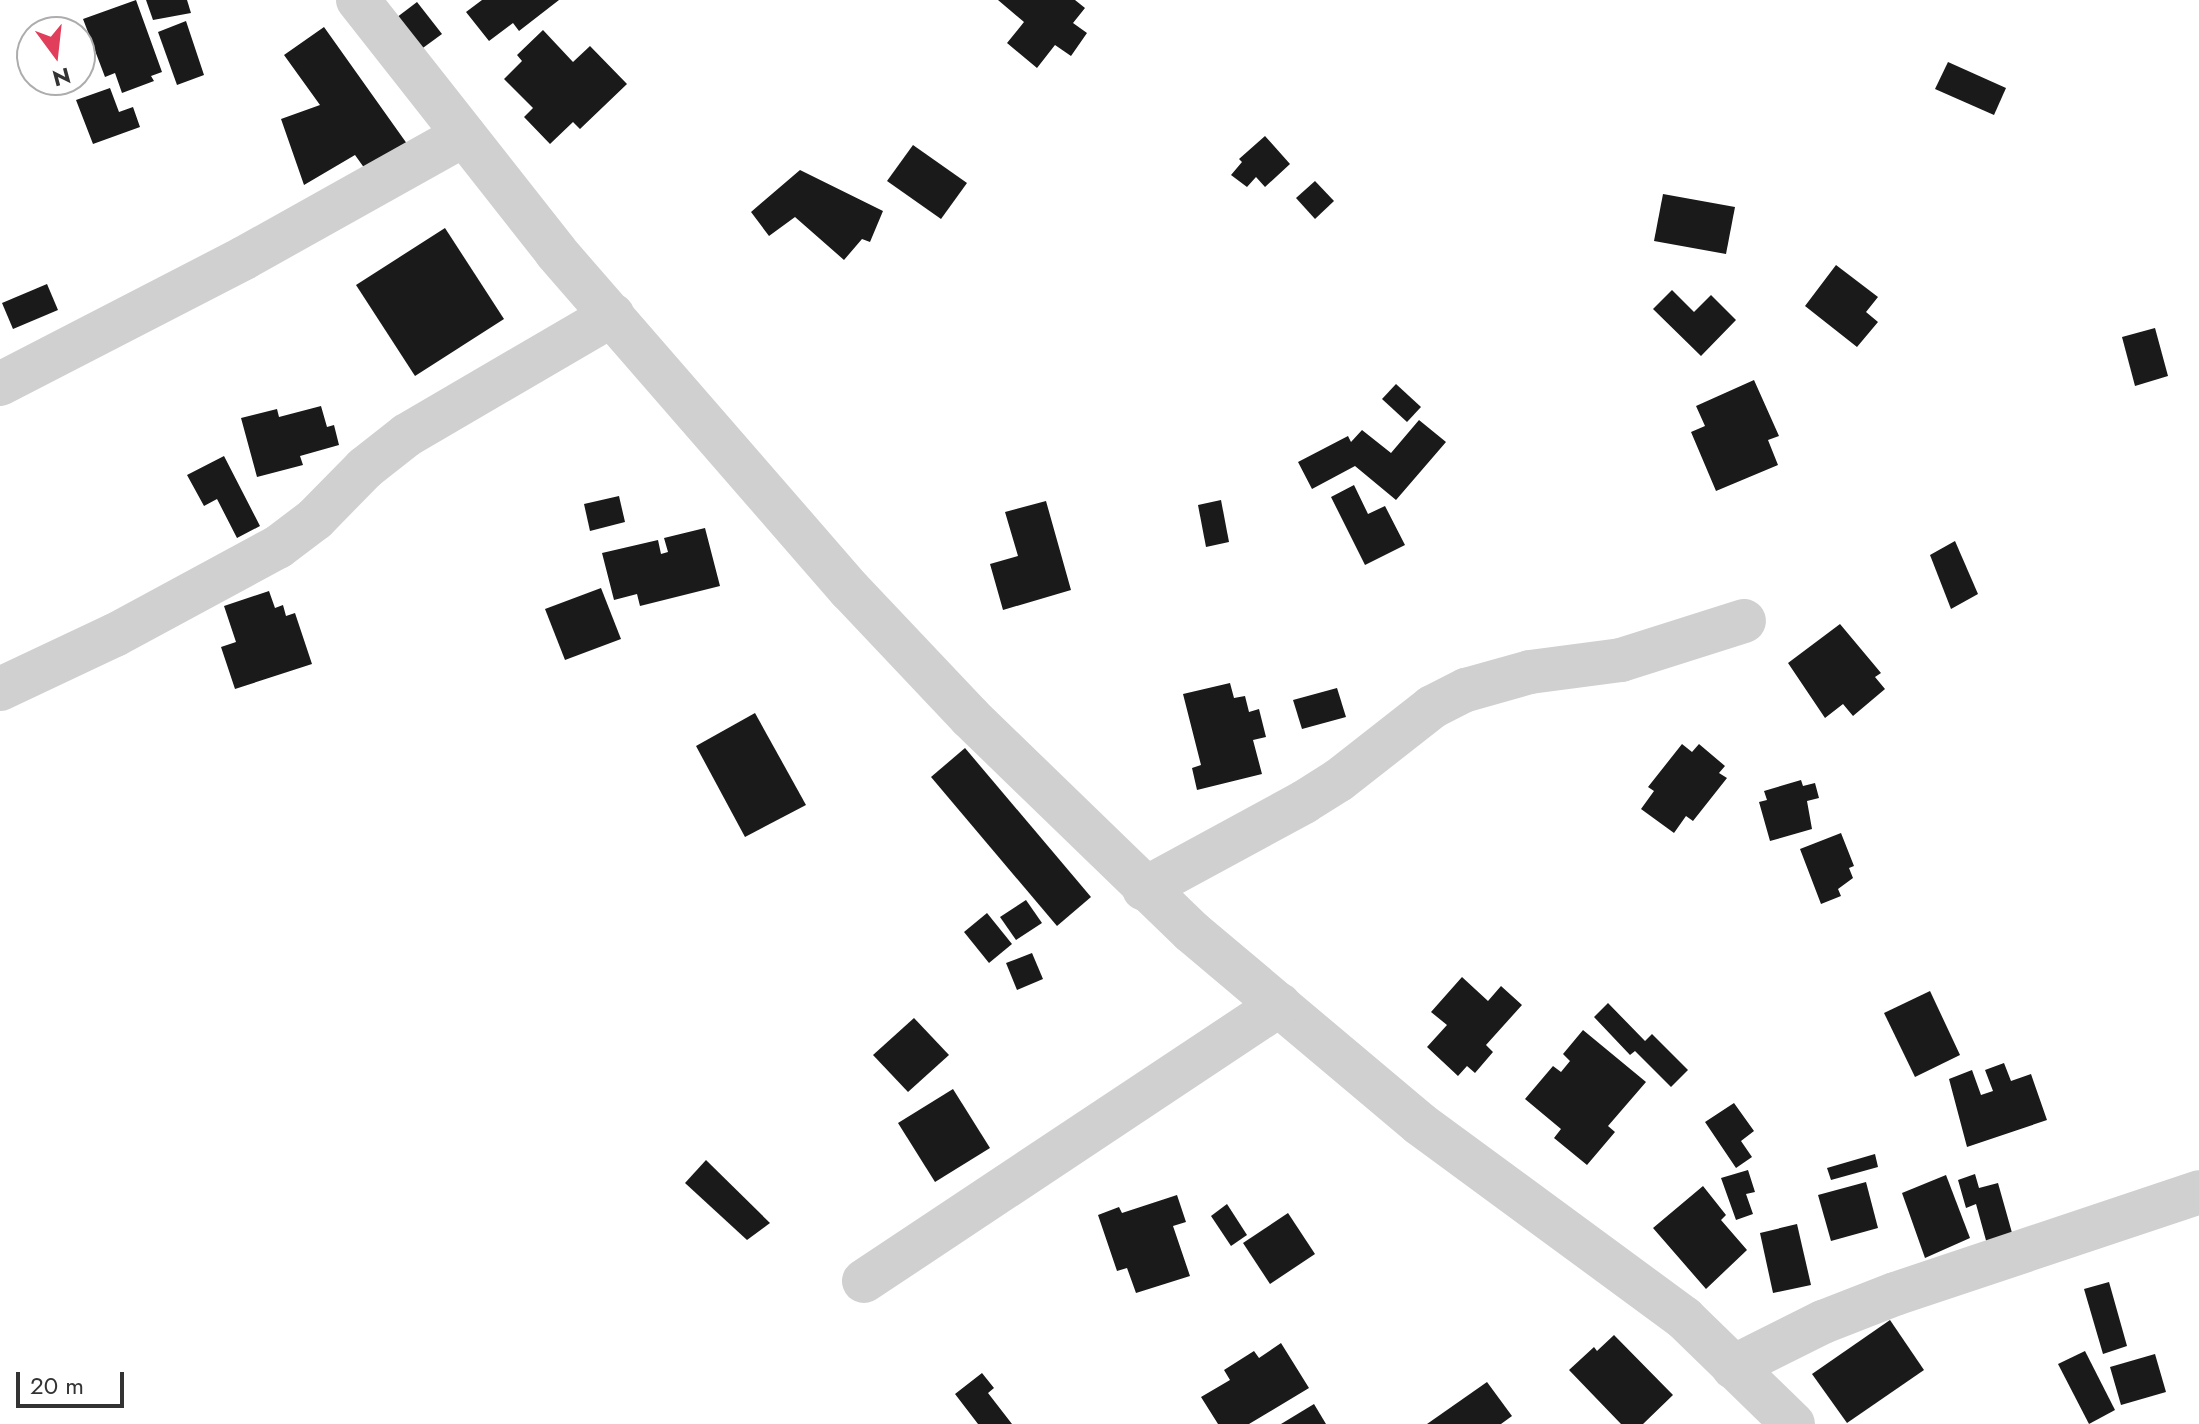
<!DOCTYPE html>
<style>
body{margin:0}
#map{position:relative;width:2199px;height:1424px;overflow:hidden;background:#fff;font-family:Jost,sans-serif}
div>[style]{position:absolute}
[style*='--x']{left:calc(var(--x)*1px);top:calc(var(--y)*1px);width:calc(var(--w)*1px);rotate:calc(var(--a)*1deg)}
.building>*{inset:0;background:#1a1a1a}
.minor>*{height:44px;margin:-22px;padding:0 22px;transform-origin:22px;border-radius:22px;background:#d0d0d0}
span{translate:-50% -50%;white-space:nowrap;text-align:center;line-height:1.15;-webkit-text-stroke:8px #fff;paint-order:stroke}
.north{position:absolute;left:16px;top:16px;width:80px;height:80px;box-sizing:border-box;background:#fff;border:2px solid #adadad;border-radius:50%;rotate:165deg;font-size:22px;font-weight:700;line-height:32px;text-align:center;color:#333}
.north::after{content:'';display:block;margin:auto;width:28px;height:36px;background:#e13e5b;clip-path:polygon(50% 0,100% 100%,50% 72%,0 100%)}
.scale{position:absolute;left:16px;top:1372px;width:108px;height:36px;box-sizing:border-box;border:4px solid #333;border-top:0;padding-left:10px;font-size:24px;line-height:28px;white-space:nowrap;color:#333;-webkit-text-stroke:6px #fff;paint-order:stroke}
</style>
<div id="map">
<div class="building">
<div style="clip-path:polygon(136px 0,162px 72px,151px 76px,154px 81px,122px 93px,115px 73px,105px 77px,83px 19px)"></div>
<div style="clip-path:polygon(146px 0,187px 0,191px 13px,153px 20px)"></div>
<div style="clip-path:polygon(482px 0,559px 0,519px 31px,513px 23px,489px 41px,466px 12px)"></div>
<div style="clip-path:polygon(998px 0,1075px 0,1085px 8px,1073px 23px,1087px 33px,1071px 56px,1055px 45px,1037px 68px,1007px 43px,1024px 22px)"></div>
<div style="clip-path:polygon(417px 2px,442px 34px,416px 53px,392px 21px)"></div>
<div style="clip-path:polygon(186px 21px,204px 75px,177px 85px,158px 32px)"></div>
<div style="clip-path:polygon(324px 27px,410px 148px,370px 176px,355px 155px,304px 185px,281px 119px,320px 105px,284px 55px)"></div>
<div style="clip-path:polygon(543px 30px,573px 62px,590px 46px,627px 84px,580px 129px,573px 122px,550px 144px,524px 117px,533px 108px,504px 79px,522px 61px,517px 55px)"></div>
<div style="clip-path:polygon(1948px 62px,2006px 88px,1994px 115px,1935px 89px)"></div>
<div style="clip-path:polygon(110px 88px,119px 112px,133px 107px,140px 127px,93px 144px,76px 100px)"></div>
<div style="clip-path:polygon(1265px 136px,1290px 164px,1265px 187px,1256px 177px,1247px 187px,1231px 175px,1242px 162px,1239px 159px)"></div>
<div style="clip-path:polygon(913px 145px,967px 183px,941px 219px,887px 181px)"></div>
<div style="clip-path:polygon(800px 170px,883px 211px,870px 242px,862px 239px,844px 260px,795px 217px,769px 236px,751px 212px)"></div>
<div style="clip-path:polygon(1315px 181px,1334px 201px,1315px 219px,1296px 198px)"></div>
<div style="clip-path:polygon(1663px 194px,1735px 207px,1726px 254px,1654px 241px)"></div>
<div style="clip-path:polygon(445px 228px,504px 319px,415px 376px,356px 285px)"></div>
<div style="clip-path:polygon(1836px 265px,1878px 297px,1866px 312px,1878px 322px,1857px 347px,1805px 306px)"></div>
<div style="clip-path:polygon(47px 284px,58px 310px,13px 329px,2px 303px)"></div>
<div style="clip-path:polygon(1672px 290px,1694px 312px,1711px 295px,1736px 320px,1701px 356px,1653px 309px)"></div>
<div style="clip-path:polygon(2155px 328px,2168px 376px,2135px 386px,2122px 337px)"></div>
<div style="clip-path:polygon(1754px 380px,1779px 436px,1768px 440px,1778px 465px,1716px 491px,1691px 432px,1705px 426px,1696px 406px)"></div>
<div style="clip-path:polygon(1396px 384px,1421px 407px,1407px 422px,1382px 399px)"></div>
<div style="clip-path:polygon(321px 406px,327px 427px,334px 425px,339px 445px,300px 456px,303px 465px,257px 477px,241px 418px,277px 409px,279px 417px)"></div>
<div style="clip-path:polygon(1419px 420px,1446px 442px,1396px 500px,1355px 466px,1312px 489px,1298px 462px,1348px 436px,1351px 442px,1362px 430px,1391px 453px)"></div>
<div style="clip-path:polygon(224px 456px,260px 526px,237px 538px,217px 499px,204px 506px,187px 475px)"></div>
<div style="clip-path:polygon(1354px 485px,1368px 514px,1385px 506px,1405px 545px,1365px 565px,1331px 497px)"></div>
<div style="clip-path:polygon(619px 496px,625px 522px,590px 531px,584px 504px)"></div>
<div style="clip-path:polygon(1221px 500px,1229px 542px,1206px 547px,1198px 505px)"></div>
<div style="clip-path:polygon(1046px 501px,1071px 590px,1003px 610px,990px 564px,1018px 556px,1005px 512px)"></div>
<div style="clip-path:polygon(705px 528px,720px 586px,640px 606px,637px 594px,614px 600px,602px 553px,658px 540px,661px 554px,668px 552px,664px 538px)"></div>
<div style="clip-path:polygon(1955px 541px,1978px 594px,1951px 609px,1930px 555px)"></div>
<div style="clip-path:polygon(601px 588px,621px 639px,565px 660px,545px 609px)"></div>
<div style="clip-path:polygon(269px 591px,275px 608px,283px 605px,286px 616px,295px 613px,312px 664px,235px 689px,221px 647px,236px 642px,224px 606px)"></div>
<div style="clip-path:polygon(1840px 624px,1881px 673px,1875px 677px,1885px 689px,1853px 716px,1843px 704px,1825px 718px,1788px 663px)"></div>
<div style="clip-path:polygon(1230px 683px,1234px 698px,1245px 696px,1249px 712px,1259px 709px,1266px 737px,1253px 740px,1262px 774px,1197px 790px,1192px 768px,1201px 765px,1183px 694px)"></div>
<div style="clip-path:polygon(1337px 688px,1346px 717px,1302px 729px,1293px 700px)"></div>
<div style="clip-path:polygon(755px 713px,806px 805px,745px 837px,696px 746px)"></div>
<div style="clip-path:polygon(1682px 744px,1692px 752px,1699px 744px,1725px 766px,1719px 773px,1727px 778px,1693px 821px,1686px 816px,1674px 833px,1641px 809px,1654px 791px,1648px 787px)"></div>
<div style="clip-path:polygon(965px 748px,1091px 897px,1057px 926px,931px 777px)"></div>
<div style="clip-path:polygon(1801px 780px,1803px 786px,1815px 783px,1819px 798px,1807px 801px,1812px 829px,1770px 841px,1759px 802px,1767px 800px,1764px 791px)"></div>
<div style="clip-path:polygon(1841px 833px,1854px 866px,1849px 868px,1853px 878px,1838px 889px,1841px 896px,1821px 904px,1800px 849px)"></div>
<div style="clip-path:polygon(1026px 900px,1042px 923px,1016px 940px,1000px 917px)"></div>
<div style="clip-path:polygon(987px 913px,1012px 944px,989px 963px,964px 932px)"></div>
<div style="clip-path:polygon(1032px 953px,1043px 979px,1017px 990px,1006px 963px)"></div>
<div style="clip-path:polygon(1462px 977px,1488px 1001px,1501px 986px,1522px 1005px,1486px 1045px,1493px 1052px,1475px 1073px,1467px 1066px,1458px 1076px,1427px 1047px,1447px 1025px,1431px 1012px)"></div>
<div style="clip-path:polygon(1930px 991px,1960px 1055px,1915px 1077px,1884px 1013px)"></div>
<div style="clip-path:polygon(1608px 1003px,1645px 1041px,1652px 1034px,1688px 1070px,1671px 1087px,1635px 1051px,1630px 1055px,1594px 1017px)"></div>
<div style="clip-path:polygon(914px 1018px,949px 1055px,908px 1092px,873px 1055px)"></div>
<div style="clip-path:polygon(1583px 1030px,1646px 1082px,1608px 1126px,1615px 1132px,1587px 1165px,1554px 1138px,1561px 1129px,1525px 1099px,1553px 1066px,1561px 1072px,1570px 1061px,1563px 1054px)"></div>
<div style="clip-path:polygon(2004px 1063px,2011px 1081px,2031px 1074px,2047px 1120px,1967px 1147px,1949px 1079px,1972px 1070px,1981px 1095px,1993px 1091px,1985px 1070px)"></div>
<div style="clip-path:polygon(953px 1089px,990px 1148px,935px 1182px,898px 1123px)"></div>
<div style="clip-path:polygon(1734px 1103px,1754px 1131px,1741px 1141px,1752px 1157px,1736px 1168px,1705px 1122px)"></div>
<div style="clip-path:polygon(1875px 1154px,1878px 1167px,1831px 1180px,1827px 1168px)"></div>
<div style="clip-path:polygon(706px 1160px,770px 1223px,747px 1240px,685px 1183px)"></div>
<div style="clip-path:polygon(1748px 1170px,1755px 1192px,1746px 1194px,1753px 1214px,1736px 1220px,1721px 1178px)"></div>
<div style="clip-path:polygon(1975px 1174px,1979px 1188px,1998px 1183px,2016px 1247px,1990px 1255px,1976px 1204px,1966px 1208px,1958px 1180px)"></div>
<div style="clip-path:polygon(1946px 1175px,1970px 1238px,1925px 1258px,1902px 1193px)"></div>
<div style="clip-path:polygon(1866px 1182px,1878px 1228px,1831px 1241px,1818px 1195px)"></div>
<div style="clip-path:polygon(1703px 1186px,1726px 1215px,1721px 1220px,1747px 1250px,1706px 1289px,1653px 1228px)"></div>
<div style="clip-path:polygon(1177px 1195px,1186px 1222px,1173px 1226px,1190px 1276px,1136px 1293px,1127px 1268px,1117px 1271px,1098px 1215px,1119px 1207px,1122px 1213px)"></div>
<div style="clip-path:polygon(1227px 1204px,1247px 1235px,1231px 1246px,1211px 1216px)"></div>
<div style="clip-path:polygon(1288px 1213px,1315px 1254px,1270px 1284px,1243px 1243px)"></div>
<div style="clip-path:polygon(1797px 1224px,1811px 1285px,1773px 1293px,1760px 1233px)"></div>
<div style="clip-path:polygon(2109px 1282px,2127px 1346px,2103px 1354px,2084px 1289px)"></div>
<div style="clip-path:polygon(1890px 1320px,1924px 1370px,1847px 1423px,1812px 1374px)"></div>
<div style="clip-path:polygon(1614px 1335px,1673px 1395px,1643px 1424px,1621px 1424px,1569px 1370px,1594px 1347px,1597px 1351px)"></div>
<div style="clip-path:polygon(1281px 1343px,1309px 1388px,1249px 1424px,1218px 1424px,1201px 1397px,1230px 1380px,1224px 1370px,1254px 1351px,1259px 1358px)"></div>
<div style="clip-path:polygon(2085px 1351px,2115px 1410px,2089px 1424px,2058px 1364px)"></div>
<div style="clip-path:polygon(2155px 1354px,2166px 1392px,2121px 1405px,2110px 1367px)"></div>
<div style="clip-path:polygon(982px 1373px,994px 1388px,988px 1393px,1012px 1424px,978px 1424px,955px 1394px)"></div>
<div style="clip-path:polygon(1487px 1382px,1512px 1416px,1501px 1424px,1427px 1424px)"></div>
<div style="clip-path:polygon(1314px 1404px,1326px 1424px,1281px 1424px)"></div>
</div>
<div class="minor">
<div style="--x:358;--y:0;--w:320;--a:51.8"></div>
<div style="--x:556;--y:252;--w:448;--a:49"></div>
<div style="--x:850;--y:590;--w:175;--a:46.6"></div>
<div style="--x:970;--y:717;--w:309;--a:44.1"></div>
<div style="--x:1192;--y:932;--w:298;--a:40.1"></div>
<div style="--x:1420;--y:1124;--w:328;--a:36.3"></div>
<div style="--x:1684;--y:1318;--w:152;--a:44.2"></div>
<div style="--x:0;--y:384;--w:275;--a:-27.3"></div>
<div style="--x:244;--y:258;--w:252;--a:-29.2"></div>
<div style="--x:0;--y:689;--w:127;--a:-25.2"></div>
<div style="--x:115;--y:635;--w:185;--a:-28.4"></div>
<div style="--x:278;--y:547;--w:46;--a:-37.1"></div>
<div style="--x:315;--y:519;--w:71;--a:-45.6"></div>
<div style="--x:365;--y:468;--w:53;--a:-38.2"></div>
<div style="--x:407;--y:435;--w:238;--a:-30.3"></div>
<div style="--x:1144;--y:889;--w:182;--a:-28.5"></div>
<div style="--x:1304;--y:802;--w:41;--a:-32.2"></div>
<div style="--x:1339;--y:780;--w:118;--a:-38.1"></div>
<div style="--x:1432;--y:707;--w:38;--a:-27"></div>
<div style="--x:1466;--y:690;--w:66;--a:-15.7"></div>
<div style="--x:1530;--y:672;--w:92;--a:-7.5"></div>
<div style="--x:1621;--y:660;--w:129;--a:-17.6"></div>
<div style="--x:864;--y:1281;--w:499;--a:-33.6"></div>
<div style="--x:1733;--y:1367;--w:101;--a:-26.6"></div>
<div style="--x:1823;--y:1322;--w:77;--a:-21.3"></div>
<div style="--x:1895;--y:1294;--w:321;--a:-18.5"></div>
</div>
<div class="north">N</div>
<div class="scale">20 m</div>
</div>
